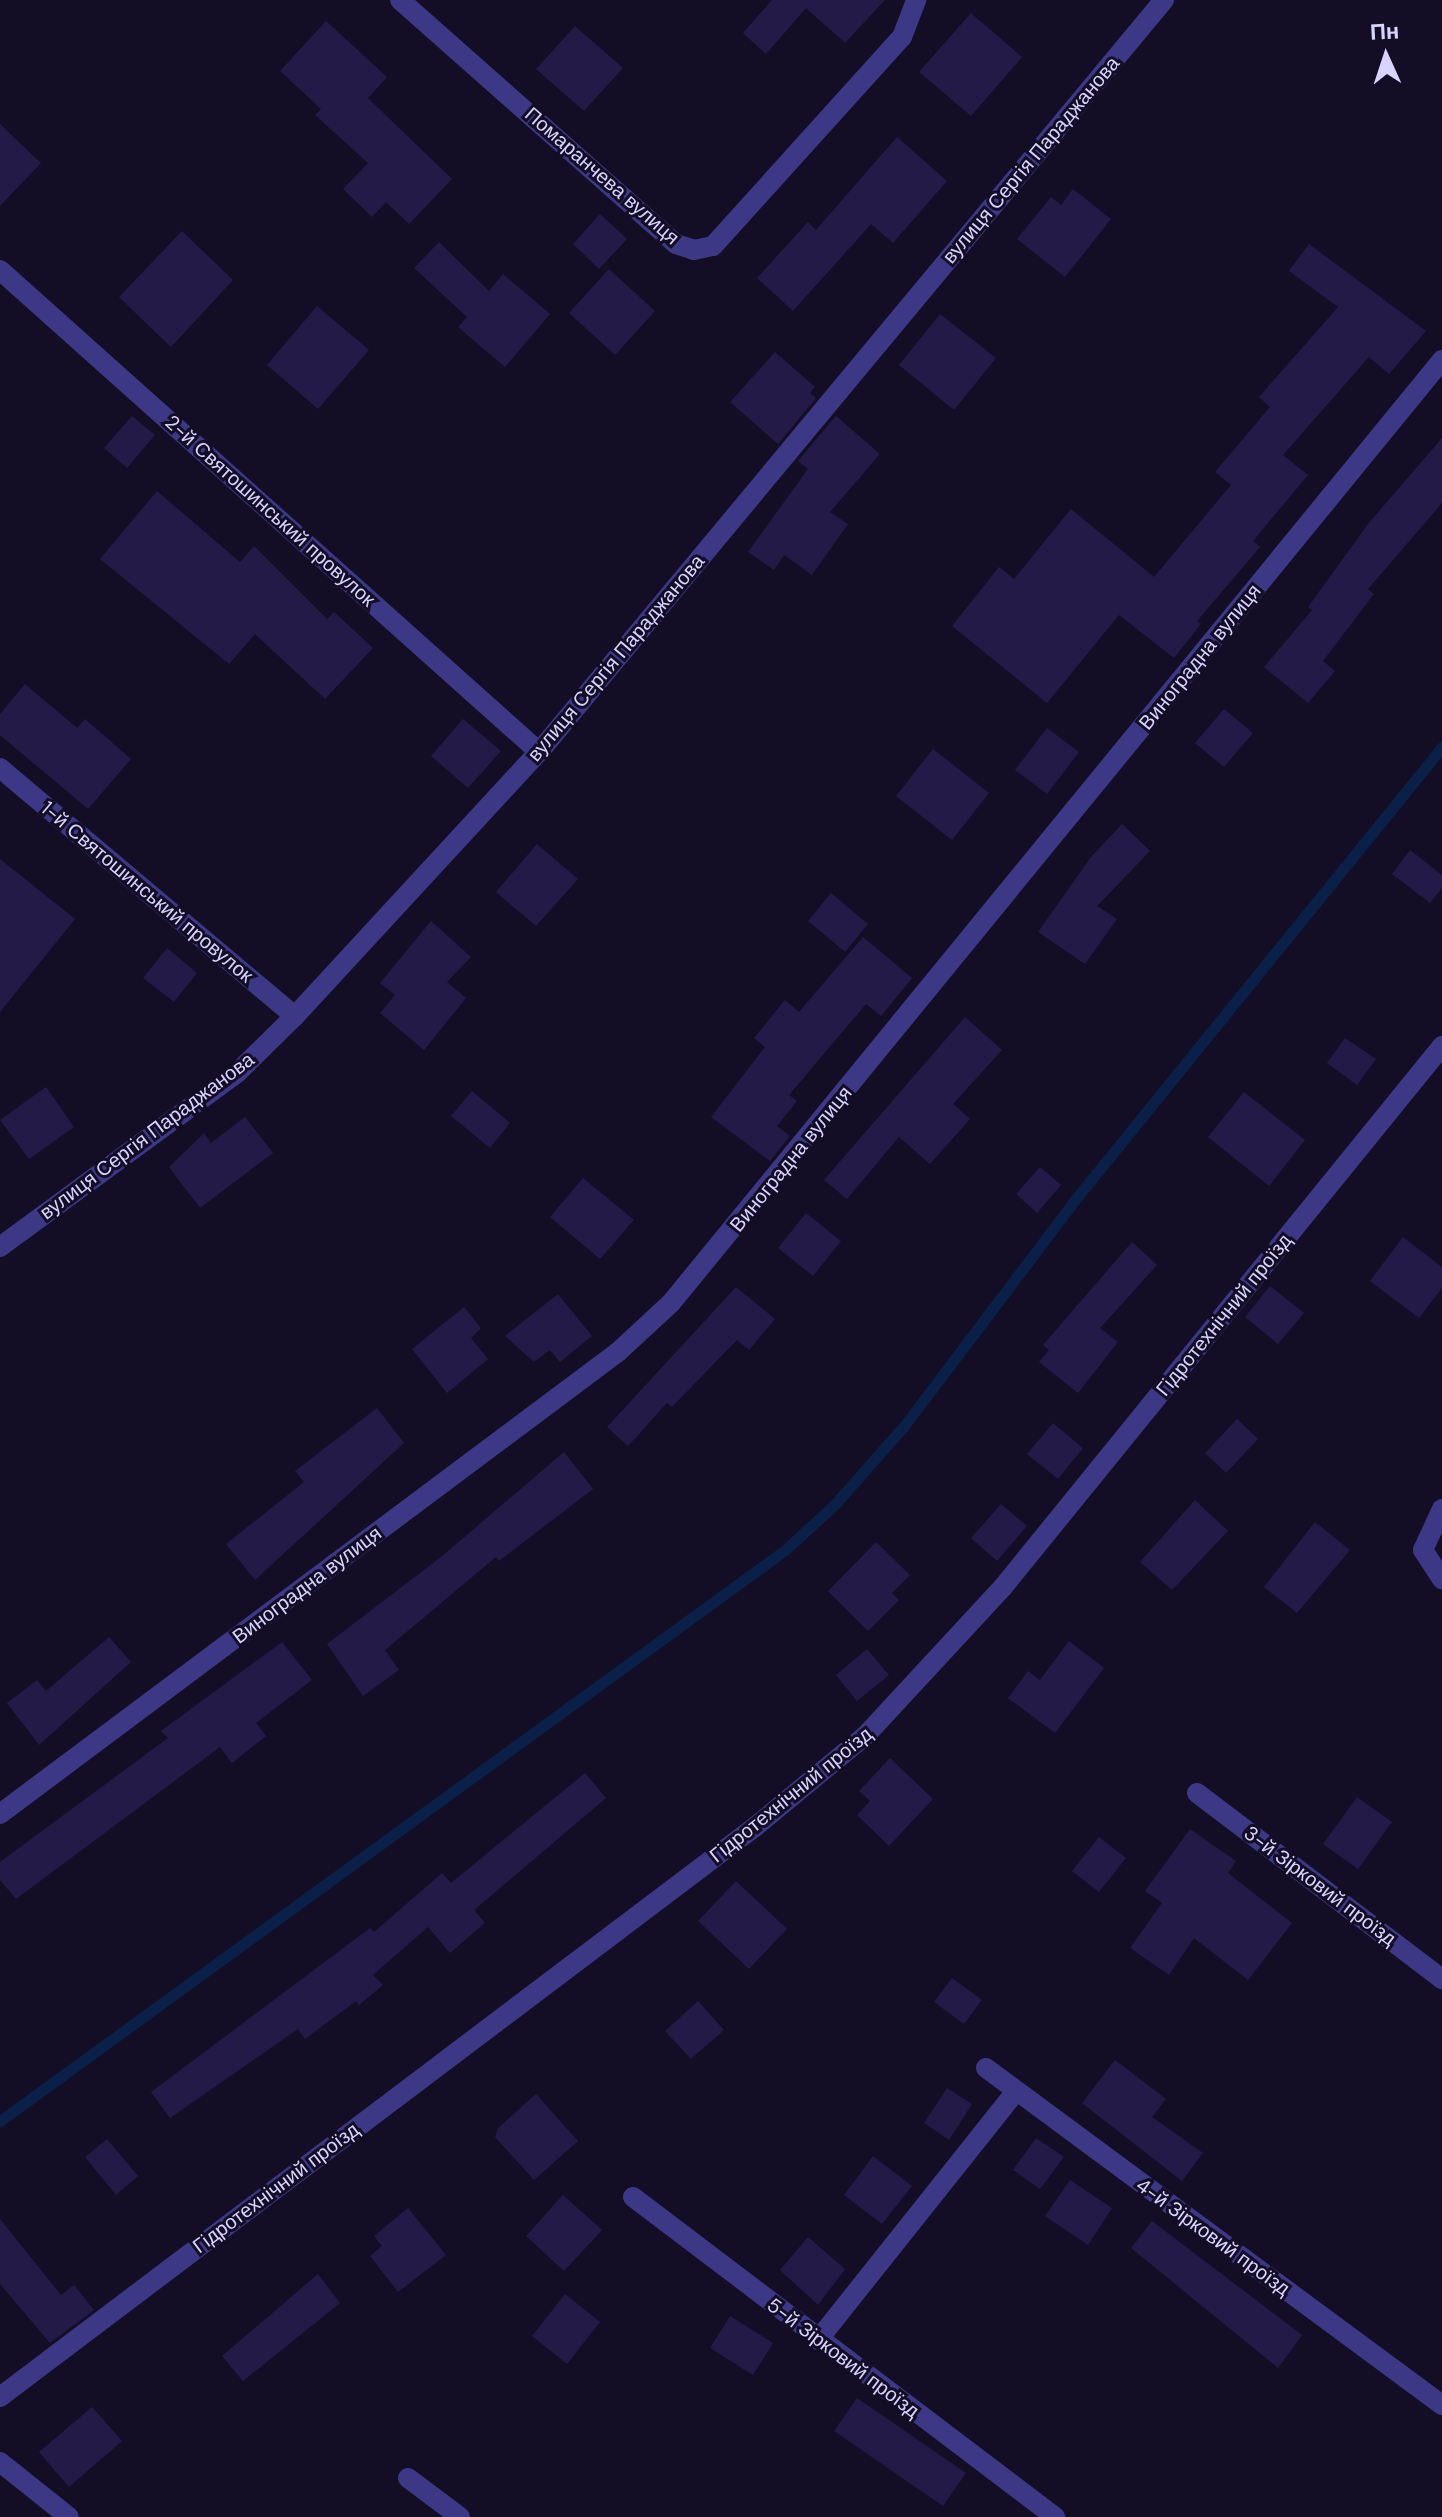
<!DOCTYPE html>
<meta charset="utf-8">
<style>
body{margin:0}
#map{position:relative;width:1442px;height:2517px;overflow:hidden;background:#130e26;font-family:"DM Sans",sans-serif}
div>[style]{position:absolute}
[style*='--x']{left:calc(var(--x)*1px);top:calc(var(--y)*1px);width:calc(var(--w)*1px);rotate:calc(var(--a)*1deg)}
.stream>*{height:11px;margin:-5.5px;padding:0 5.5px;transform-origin:5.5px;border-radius:5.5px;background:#0a2049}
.building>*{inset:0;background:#241a48}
.minor>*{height:20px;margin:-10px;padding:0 10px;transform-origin:10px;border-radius:10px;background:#3d3886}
span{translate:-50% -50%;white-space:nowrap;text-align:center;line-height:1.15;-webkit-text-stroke:6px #130e26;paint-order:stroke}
.street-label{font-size:20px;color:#d9d3ff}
.north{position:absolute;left:1346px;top:16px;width:80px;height:80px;-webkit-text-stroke:6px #130e26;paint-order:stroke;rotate:357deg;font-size:22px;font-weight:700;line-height:32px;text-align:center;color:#d9d3ff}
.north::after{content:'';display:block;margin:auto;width:28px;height:36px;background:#d9d3ff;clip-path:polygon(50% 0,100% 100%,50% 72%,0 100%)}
</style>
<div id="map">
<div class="stream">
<div style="--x:0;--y:2121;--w:971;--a:-36.03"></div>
<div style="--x:785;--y:1550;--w:68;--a:-42.6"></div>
<div style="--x:835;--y:1504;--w:104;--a:-48.5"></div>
<div style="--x:904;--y:1426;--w:288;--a:-52.9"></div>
<div style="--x:1078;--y:1196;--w:578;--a:-50.97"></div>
</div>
<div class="building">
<div style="clip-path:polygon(772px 0,885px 0,845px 43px,806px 8px,766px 54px,743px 33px)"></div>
<div style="clip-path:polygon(971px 13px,1022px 57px,971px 116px,919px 72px)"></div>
<div style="clip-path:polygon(326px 21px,387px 77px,368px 98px,452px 179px,409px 224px,386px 202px,372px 217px,343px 189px,368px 163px,315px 115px,321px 109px,280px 71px)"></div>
<div style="clip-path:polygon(575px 26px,623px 68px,584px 111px,536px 69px)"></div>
<div style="clip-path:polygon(0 124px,41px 163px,0 206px)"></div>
<div style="clip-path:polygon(897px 137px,947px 181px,893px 243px,871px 224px,793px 311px,757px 278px,808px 222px,816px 230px)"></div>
<div style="clip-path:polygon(1073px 189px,1111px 219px,1065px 277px,1017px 239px,1051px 197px,1061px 205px)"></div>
<div style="clip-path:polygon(600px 214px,627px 239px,599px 269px,573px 244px)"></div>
<div style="clip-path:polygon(182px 231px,233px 280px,171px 347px,119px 297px)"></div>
<div style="clip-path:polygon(439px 242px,489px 291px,503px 274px,550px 314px,505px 367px,458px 327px,467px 317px,414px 268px)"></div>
<div style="clip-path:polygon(1309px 244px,1426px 331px,1389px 374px,1369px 357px,1283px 455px,1308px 475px,1253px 541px,1260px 547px,1197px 621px,1201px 624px,1174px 658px,1119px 615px,1047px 703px,952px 626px,999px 567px,1014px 579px,1071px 509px,1154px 577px,1231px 485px,1215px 472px,1270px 407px,1259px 397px,1338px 307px,1289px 271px)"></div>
<div style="clip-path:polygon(609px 269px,655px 311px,615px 355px,569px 313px)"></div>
<div style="clip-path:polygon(317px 306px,369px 350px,318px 409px,267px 365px)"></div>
<div style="clip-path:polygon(940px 314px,996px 358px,954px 410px,899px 365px)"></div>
<div style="clip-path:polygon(775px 352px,815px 387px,810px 393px,816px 398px,778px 444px,730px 402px)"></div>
<div style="clip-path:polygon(132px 416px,155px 435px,127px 468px,104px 448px)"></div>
<div style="clip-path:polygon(836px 416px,880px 454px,830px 512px,848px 524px,812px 575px,784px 555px,774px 570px,748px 552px,808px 469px,798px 461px)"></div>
<div style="clip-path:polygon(1442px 438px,1442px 503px,1368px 589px,1374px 594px,1323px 661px,1335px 671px,1308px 703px,1264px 667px,1312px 610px,1308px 607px,1368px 524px)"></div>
<div style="clip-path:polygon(157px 491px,240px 562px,254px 546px,327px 619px,334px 612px,373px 648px,325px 699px,255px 634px,229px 664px,100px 559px)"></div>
<div style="clip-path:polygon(25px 684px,77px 728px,85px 719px,131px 759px,88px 809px,0 735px,0 714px)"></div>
<div style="clip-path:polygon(1224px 709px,1253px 733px,1224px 767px,1195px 743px)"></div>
<div style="clip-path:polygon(463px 719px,501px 751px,468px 788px,431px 756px)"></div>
<div style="clip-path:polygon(1047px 728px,1079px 752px,1047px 794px,1015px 770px)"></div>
<div style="clip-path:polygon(933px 749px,989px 793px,952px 840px,896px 796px)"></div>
<div style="clip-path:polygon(1122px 824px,1150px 851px,1097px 906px,1117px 919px,1085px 964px,1038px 932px,1091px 857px)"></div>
<div style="clip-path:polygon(537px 844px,578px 879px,536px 926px,496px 892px)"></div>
<div style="clip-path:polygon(1410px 850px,1442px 875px,1442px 888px,1430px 903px,1392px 874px)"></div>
<div style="clip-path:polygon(0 859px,75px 919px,0 1012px)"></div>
<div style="clip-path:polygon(831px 893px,868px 924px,845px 952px,808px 921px)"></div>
<div style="clip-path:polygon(431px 921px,471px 957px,447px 982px,466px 998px,424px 1050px,380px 1013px,395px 995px,380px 983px)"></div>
<div style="clip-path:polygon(863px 937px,912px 978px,881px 1016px,866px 1004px,789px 1095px,797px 1101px,777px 1126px,790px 1136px,770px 1161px,711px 1117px,765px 1047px,754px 1038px,785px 1000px,799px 1012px)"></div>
<div style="clip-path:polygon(167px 948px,197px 973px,174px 1002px,143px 978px)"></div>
<div style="clip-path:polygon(965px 1017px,1002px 1050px,953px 1104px,970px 1119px,930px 1164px,899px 1137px,847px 1199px,824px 1180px)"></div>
<div style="clip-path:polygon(1345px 1038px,1376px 1059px,1357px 1085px,1327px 1063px)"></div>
<div style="clip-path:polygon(46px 1087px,74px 1127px,29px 1159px,0 1120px)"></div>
<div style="clip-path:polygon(472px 1091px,510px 1123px,490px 1148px,451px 1116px)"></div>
<div style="clip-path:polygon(1244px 1092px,1305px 1140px,1269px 1186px,1208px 1137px)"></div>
<div style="clip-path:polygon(245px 1117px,273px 1153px,200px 1208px,169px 1167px,204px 1133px,211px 1143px)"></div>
<div style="clip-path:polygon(1040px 1167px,1061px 1185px,1037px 1213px,1016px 1194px)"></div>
<div style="clip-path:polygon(583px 1178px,634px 1220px,600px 1259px,550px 1217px)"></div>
<div style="clip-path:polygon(806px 1213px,841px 1241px,813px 1276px,778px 1248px)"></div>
<div style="clip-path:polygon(1403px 1237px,1442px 1267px,1442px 1288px,1419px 1318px,1370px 1281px)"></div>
<div style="clip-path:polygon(1132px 1242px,1157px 1265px,1100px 1328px,1118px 1342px,1078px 1393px,1039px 1362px,1049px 1350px,1043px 1345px)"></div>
<div style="clip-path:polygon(1270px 1286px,1304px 1313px,1278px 1344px,1245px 1317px)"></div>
<div style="clip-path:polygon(736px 1287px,775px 1319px,749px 1350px,737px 1340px,672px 1407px,667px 1403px,628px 1446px,607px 1427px)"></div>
<div style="clip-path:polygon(558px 1294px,592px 1336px,560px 1362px,550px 1350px,534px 1362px,505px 1336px)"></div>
<div style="clip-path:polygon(464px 1307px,481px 1328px,471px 1338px,488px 1359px,447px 1393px,412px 1349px)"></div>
<div style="clip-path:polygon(377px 1408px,404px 1443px,255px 1580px,226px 1544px,304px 1482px,295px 1471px)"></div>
<div style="clip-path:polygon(1237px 1419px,1258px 1439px,1226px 1473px,1205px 1453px)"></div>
<div style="clip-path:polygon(1053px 1423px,1083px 1448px,1058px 1479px,1027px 1454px)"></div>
<div style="clip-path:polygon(564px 1452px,593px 1489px,499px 1561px,496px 1557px,385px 1650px,399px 1670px,363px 1696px,327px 1644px,441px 1557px)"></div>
<div style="clip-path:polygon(1195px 1500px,1228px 1531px,1172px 1590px,1140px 1562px)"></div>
<div style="clip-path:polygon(1001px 1504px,1027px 1526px,997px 1561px,971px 1538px)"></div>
<div style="clip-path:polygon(1315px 1522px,1350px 1550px,1297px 1613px,1264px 1587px)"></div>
<div style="clip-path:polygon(876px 1542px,910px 1575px,892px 1593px,899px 1600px,868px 1631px,828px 1591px)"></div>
<div style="clip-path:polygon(109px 1637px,131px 1662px,39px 1745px,7px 1703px,37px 1680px,46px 1691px)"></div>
<div style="clip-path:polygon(1069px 1641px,1104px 1668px,1055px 1733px,1008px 1698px,1028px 1671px,1040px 1680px)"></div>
<div style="clip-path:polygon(282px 1642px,312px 1680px,256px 1723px,266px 1736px,232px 1763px,220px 1747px,16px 1899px,0 1880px,0 1862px,168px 1738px,161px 1731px)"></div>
<div style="clip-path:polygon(867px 1649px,889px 1675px,857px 1701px,836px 1675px)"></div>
<div style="clip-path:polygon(890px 1758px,933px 1799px,889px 1846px,857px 1815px,870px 1801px,859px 1791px)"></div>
<div style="clip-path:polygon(585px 1773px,606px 1798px,474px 1910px,485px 1923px,450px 1953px,428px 1927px,373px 1975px,383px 1985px,359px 2005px,356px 2001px,305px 2039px,298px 2029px,170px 2118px,151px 2092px,370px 1928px,374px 1932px,442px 1873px,451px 1883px)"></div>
<div style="clip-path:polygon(1357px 1797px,1392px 1822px,1358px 1869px,1323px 1844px)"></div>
<div style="clip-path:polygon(1190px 1829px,1236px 1861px,1228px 1873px,1292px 1923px,1248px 1980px,1194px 1938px,1169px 1975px,1130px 1948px,1162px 1903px,1145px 1891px)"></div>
<div style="clip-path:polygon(1099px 1837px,1126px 1858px,1099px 1892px,1072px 1871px)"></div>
<div style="clip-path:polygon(736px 1881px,787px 1929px,749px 1969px,698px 1921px)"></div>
<div style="clip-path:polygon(952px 1978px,982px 2000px,964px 2024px,934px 2002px)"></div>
<div style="clip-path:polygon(698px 2001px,724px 2030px,691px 2059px,665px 2031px)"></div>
<div style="clip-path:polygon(1115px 2060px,1166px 2099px,1152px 2117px,1203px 2153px,1182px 2181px,1082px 2103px)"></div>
<div style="clip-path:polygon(947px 2088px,972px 2104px,949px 2140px,924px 2123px)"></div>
<div style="clip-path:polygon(536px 2094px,578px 2141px,534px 2180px,495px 2137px,498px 2128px)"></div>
<div style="clip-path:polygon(1036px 2138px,1064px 2157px,1040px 2189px,1013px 2170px)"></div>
<div style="clip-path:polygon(107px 2139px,138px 2176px,116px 2195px,85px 2157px)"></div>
<div style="clip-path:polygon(873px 2156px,912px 2186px,882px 2224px,844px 2195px)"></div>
<div style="clip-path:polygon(1070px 2180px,1112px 2208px,1088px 2245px,1045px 2216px)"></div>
<div style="clip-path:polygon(563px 2195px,602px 2230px,564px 2271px,526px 2236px)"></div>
<div style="clip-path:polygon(408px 2208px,446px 2255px,398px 2292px,370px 2256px,382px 2246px,374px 2236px)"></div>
<div style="clip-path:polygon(0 2219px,61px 2295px,74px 2285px,94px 2310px,50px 2343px,0 2284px)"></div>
<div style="clip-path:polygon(1152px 2221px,1302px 2335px,1278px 2368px,1131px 2248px)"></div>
<div style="clip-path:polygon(808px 2237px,845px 2269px,818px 2305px,780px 2270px)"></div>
<div style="clip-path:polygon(318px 2274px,340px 2303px,243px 2381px,222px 2356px)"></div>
<div style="clip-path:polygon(565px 2294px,600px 2322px,567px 2364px,532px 2336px)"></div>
<div style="clip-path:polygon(730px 2316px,773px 2343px,753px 2375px,710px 2348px)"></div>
<div style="clip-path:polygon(857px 2398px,966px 2473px,943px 2506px,834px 2431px)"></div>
<div style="clip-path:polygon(92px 2407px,122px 2441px,69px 2487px,39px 2452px)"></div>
</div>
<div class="minor">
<div style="--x:400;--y:0;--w:368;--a:41.5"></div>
<div style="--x:676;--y:244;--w:19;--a:18"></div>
<div style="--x:694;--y:250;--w:19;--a:-12"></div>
<div style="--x:713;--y:246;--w:282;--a:-47.9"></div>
<div style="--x:902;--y:37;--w:40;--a:-69"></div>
<div style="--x:0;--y:270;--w:723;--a:41.8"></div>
<div style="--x:0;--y:768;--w:385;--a:40.1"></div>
<div style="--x:0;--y:1247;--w:295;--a:-36.3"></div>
<div style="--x:238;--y:1072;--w:80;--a:-44.5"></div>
<div style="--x:295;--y:1016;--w:359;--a:-47.3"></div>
<div style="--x:539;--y:752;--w:978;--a:-50.27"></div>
<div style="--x:1442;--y:1509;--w:45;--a:114.9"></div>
<div style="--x:1423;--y:1550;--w:35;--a:57"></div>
<div style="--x:1197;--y:1793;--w:308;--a:37.2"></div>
<div style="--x:0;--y:1814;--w:772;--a:-36.78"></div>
<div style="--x:618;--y:1352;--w:72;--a:-42.8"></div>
<div style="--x:671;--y:1303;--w:1218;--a:-50.73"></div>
<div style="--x:986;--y:2068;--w:567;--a:36.47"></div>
<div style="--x:633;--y:2197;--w:530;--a:37.17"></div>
<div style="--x:818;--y:2340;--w:317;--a:-51.5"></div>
<div style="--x:0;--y:2397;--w:947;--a:-37.06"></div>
<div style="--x:756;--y:1826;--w:143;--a:-39.6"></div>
<div style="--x:866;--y:1735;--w:202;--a:-47.2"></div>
<div style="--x:1003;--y:1587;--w:697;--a:-50.94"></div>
<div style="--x:0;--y:2462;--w:88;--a:38.6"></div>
<div style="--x:408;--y:2478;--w:65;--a:36.9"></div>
</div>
<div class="street-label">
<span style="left:1031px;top:160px;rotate:-50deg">вулиця Сергія Параджанова</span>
<span style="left:602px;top:176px;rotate:41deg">Помаранчева вулиця</span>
<span style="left:270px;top:511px;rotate:42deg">2-й Святошинський провулок</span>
<span style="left:1200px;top:657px;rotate:-51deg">Виноградна вулиця</span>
<span style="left:616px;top:658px;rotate:-50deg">вулиця Сергія Параджанова</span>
<span style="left:147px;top:892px;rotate:40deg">1-й Святошинський провулок</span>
<span style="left:147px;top:1136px;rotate:-37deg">вулиця Сергія Параджанова</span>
<span style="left:791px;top:1159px;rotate:-51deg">Виноградна вулиця</span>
<span style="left:1224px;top:1315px;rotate:-51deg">Гідротехнічний проїзд</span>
<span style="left:307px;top:1585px;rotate:-37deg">Виноградна вулиця</span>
<span style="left:791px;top:1795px;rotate:-39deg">Гідротехнічний проїзд</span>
<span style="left:1320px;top:1886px;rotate:37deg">3-й Зірковий проїзд</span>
<span style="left:276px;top:2188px;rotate:-37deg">Гідротехнічний проїзд</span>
<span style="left:1213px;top:2237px;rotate:36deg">4-й Зірковий проїзд</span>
<span style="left:843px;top:2358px;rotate:37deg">5-й Зірковий проїзд</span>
</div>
<div class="north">Пн</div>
</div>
